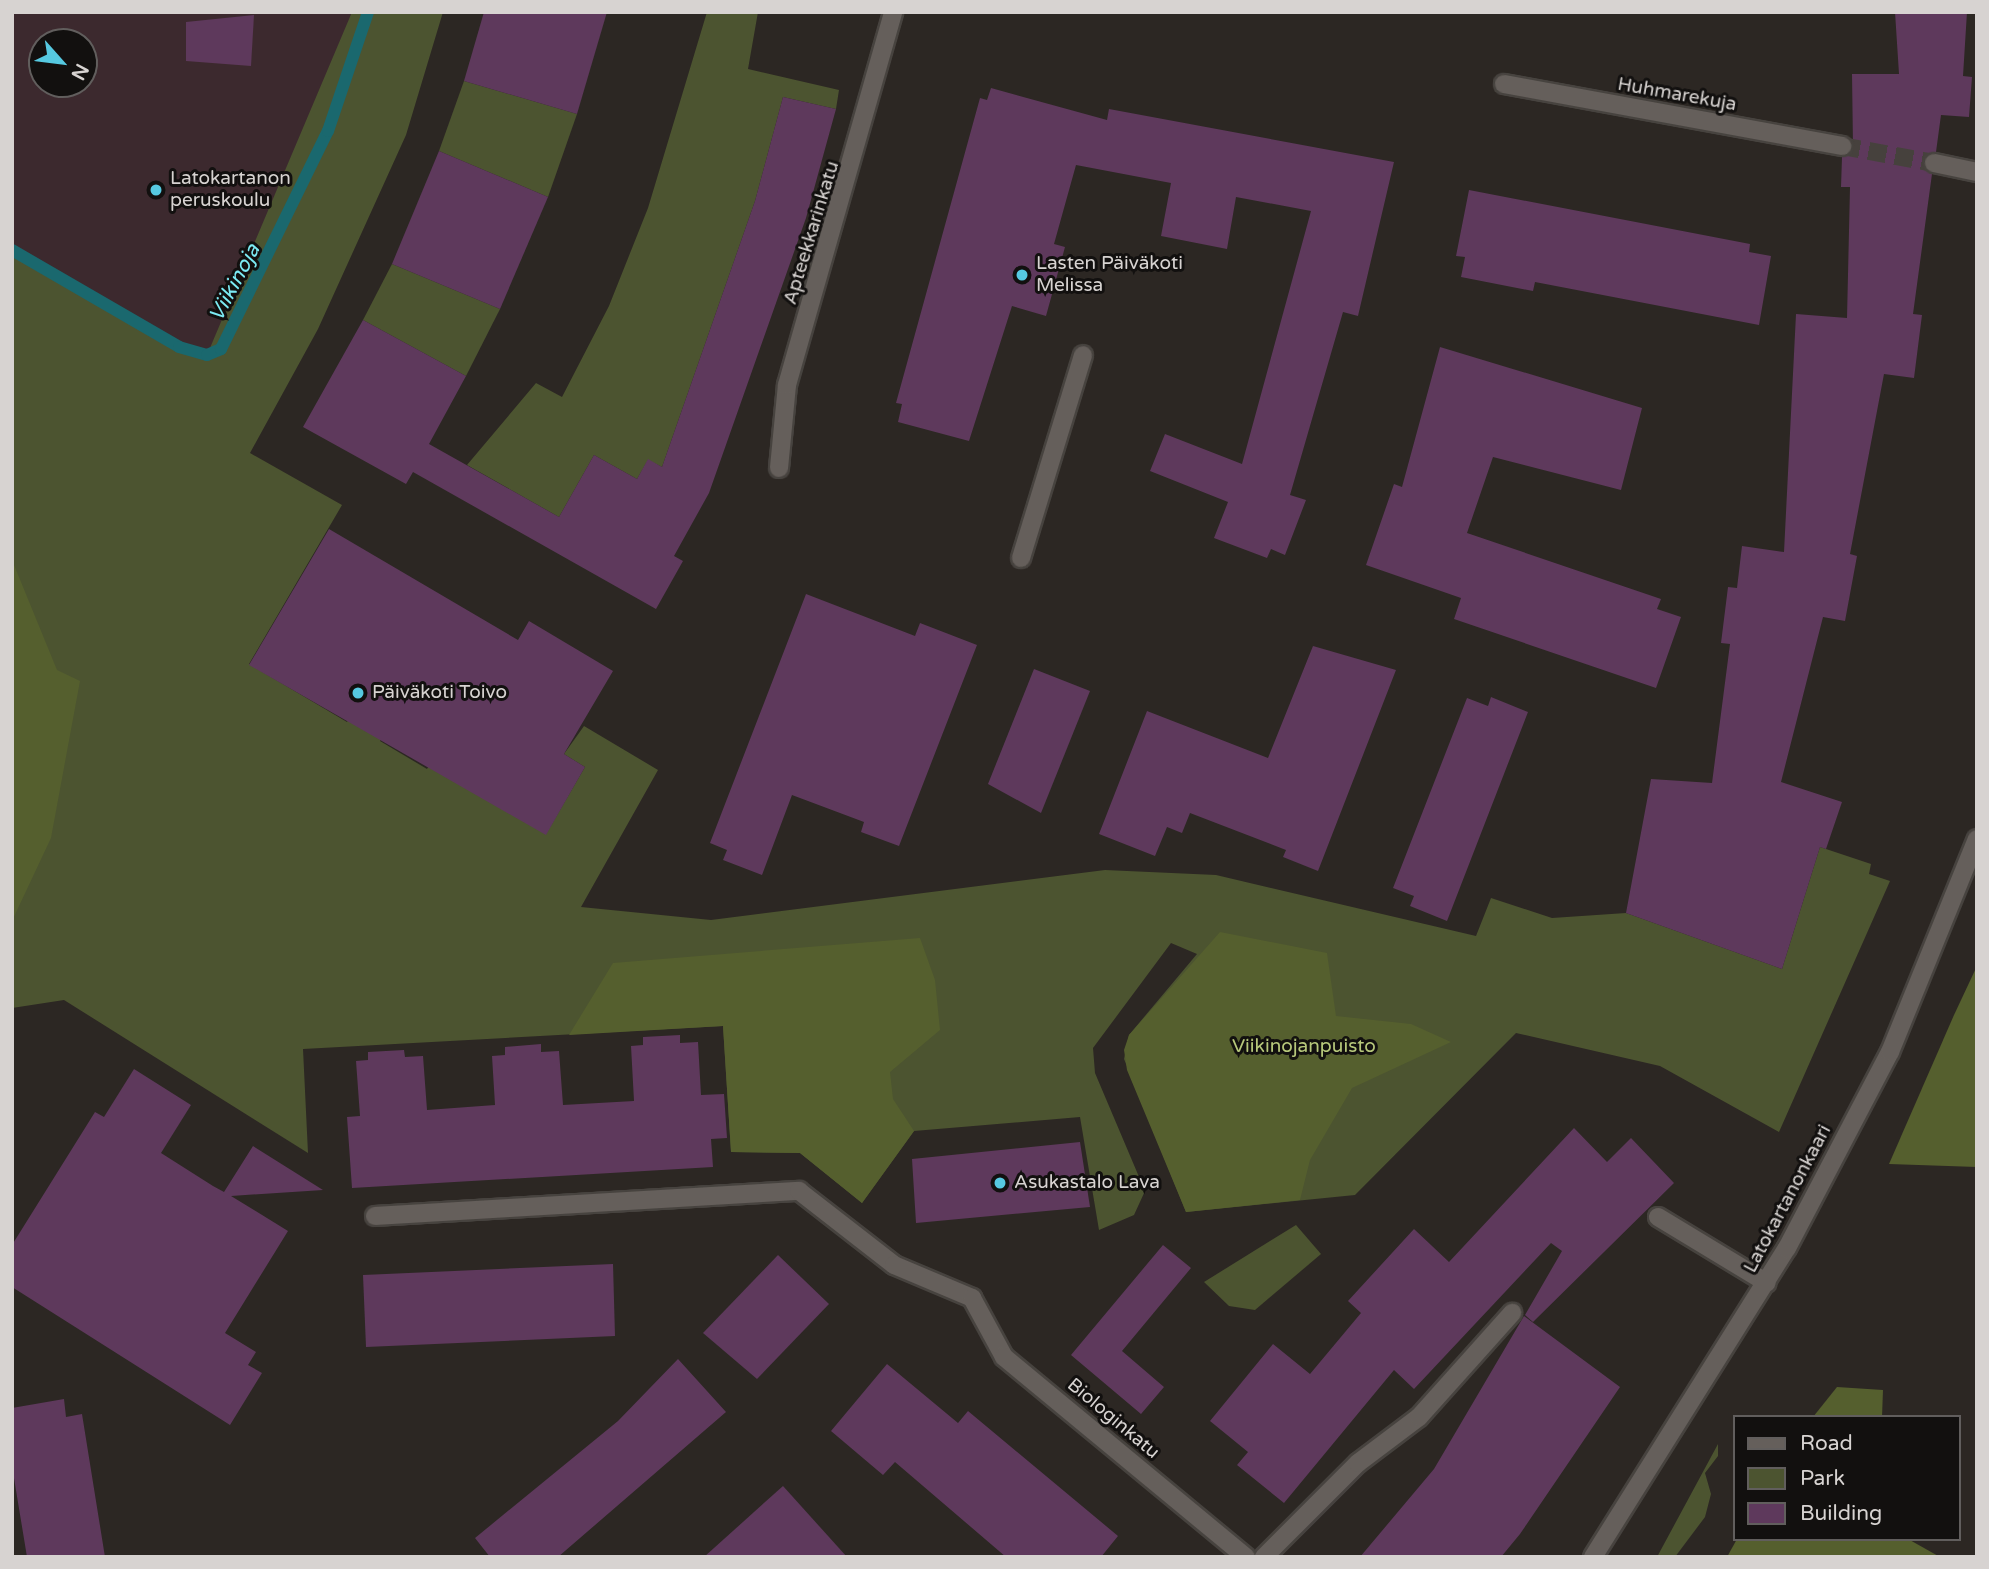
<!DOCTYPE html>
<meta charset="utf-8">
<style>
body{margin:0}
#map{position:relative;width:1989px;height:1569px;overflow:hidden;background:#2c2723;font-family:"Varela Round",sans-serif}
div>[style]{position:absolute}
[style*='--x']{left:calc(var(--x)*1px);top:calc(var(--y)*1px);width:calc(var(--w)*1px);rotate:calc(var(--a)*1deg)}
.education>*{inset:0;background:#3c292e}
.green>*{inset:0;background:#4c5430}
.forest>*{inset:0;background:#555f2e}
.stream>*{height:12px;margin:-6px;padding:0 6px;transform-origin:6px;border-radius:6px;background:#1a686e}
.building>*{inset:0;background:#5e395c}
.street-tunnel>*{height:18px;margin-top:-9px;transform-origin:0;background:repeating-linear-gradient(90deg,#46413d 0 18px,transparent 0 27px)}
.roads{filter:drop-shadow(2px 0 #47433f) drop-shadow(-2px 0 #47433f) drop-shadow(0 2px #47433f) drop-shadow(0 -2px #47433f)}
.lane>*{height:18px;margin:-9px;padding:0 9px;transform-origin:9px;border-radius:9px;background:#655f5b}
.street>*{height:18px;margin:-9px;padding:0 9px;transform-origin:9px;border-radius:9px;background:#655f5b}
.secondary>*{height:18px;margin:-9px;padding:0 9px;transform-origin:9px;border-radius:9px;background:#655f5b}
.dots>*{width:19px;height:19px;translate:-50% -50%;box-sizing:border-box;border:4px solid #12100f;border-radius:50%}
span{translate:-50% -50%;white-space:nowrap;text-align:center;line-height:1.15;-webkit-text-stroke:6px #12100f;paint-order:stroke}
.street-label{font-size:19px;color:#d7d3d1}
.poi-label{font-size:19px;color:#d7d3d1}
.left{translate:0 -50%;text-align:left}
.park-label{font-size:19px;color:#b7c87b}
.water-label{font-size:21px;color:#7cebf4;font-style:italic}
.frame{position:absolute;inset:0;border:14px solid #d7d3d1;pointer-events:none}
.legend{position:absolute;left:1733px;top:1415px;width:228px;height:126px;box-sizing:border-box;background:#12100f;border:2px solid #615e5d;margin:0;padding:9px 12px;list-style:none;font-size:21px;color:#d7d3d1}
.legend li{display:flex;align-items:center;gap:14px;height:35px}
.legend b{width:35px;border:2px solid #615e5d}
.north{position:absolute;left:28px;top:28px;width:70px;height:70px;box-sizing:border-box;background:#12100f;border:2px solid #615e5d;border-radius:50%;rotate:118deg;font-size:19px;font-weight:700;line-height:28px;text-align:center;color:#d7d3d1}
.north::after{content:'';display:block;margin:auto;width:24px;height:32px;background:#56c9e1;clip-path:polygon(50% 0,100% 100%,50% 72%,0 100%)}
</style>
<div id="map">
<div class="education">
<div style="clip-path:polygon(evenodd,12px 12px,367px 12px,207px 355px,179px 347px,12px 250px,12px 12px,42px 42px,84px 42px,84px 84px,42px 84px,42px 42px)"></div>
</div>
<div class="green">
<div style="clip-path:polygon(352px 12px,443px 12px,406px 135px,318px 329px,250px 453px,342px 505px,249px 664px,347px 722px,371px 681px,403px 700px,380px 741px,427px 769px,454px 723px,546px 834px,585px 767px,564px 754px,584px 726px,658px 770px,581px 907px,711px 920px,1105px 870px,1216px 875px,1476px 936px,1491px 898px,1552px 918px,1626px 913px,1782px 969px,1820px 847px,1871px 864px,1869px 874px,1890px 881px,1779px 1132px,1660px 1066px,1516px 1033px,1355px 1195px,1186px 1212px,1124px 1059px,1129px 1035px,1197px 954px,1171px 943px,1093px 1048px,1095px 1073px,1145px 1191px,1134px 1215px,1099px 1230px,1080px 1117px,914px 1131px,862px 1203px,800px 1153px,731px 1152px,723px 1026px,303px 1049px,308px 1153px,64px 1000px,12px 1008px,12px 250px,179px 347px,207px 355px)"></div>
<div style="clip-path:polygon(707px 12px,758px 12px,748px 69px,839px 90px,836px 109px,783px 97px,755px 201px,662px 467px,648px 460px,637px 479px,594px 455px,559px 517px,467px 465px,536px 383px,562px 397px,609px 306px,648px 208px)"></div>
<div style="clip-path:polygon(464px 81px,577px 114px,548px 197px,439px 151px)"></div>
<div style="clip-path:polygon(392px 264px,500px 309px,466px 376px,363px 320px)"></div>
<div style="clip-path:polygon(1296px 1225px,1321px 1254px,1255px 1310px,1229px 1306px,1204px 1282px)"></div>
<div style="clip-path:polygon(1718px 1444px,1718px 1456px,1705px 1473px,1711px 1494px,1705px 1517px,1675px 1557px,1657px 1557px)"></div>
</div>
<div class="forest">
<div style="clip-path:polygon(12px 560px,57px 670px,80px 681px,51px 838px,12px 921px)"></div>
<div style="clip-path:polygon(1220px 932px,1327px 953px,1336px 1016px,1411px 1024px,1451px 1042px,1352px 1088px,1310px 1160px,1300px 1200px,1186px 1212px,1127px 1070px,1124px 1050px,1129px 1035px)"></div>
<div style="clip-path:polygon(920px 938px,935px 980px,940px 1030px,890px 1072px,893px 1099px,914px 1131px,862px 1203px,800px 1153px,731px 1152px,723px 1026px,569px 1035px,613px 963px)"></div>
<div style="clip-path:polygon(1977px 966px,1977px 1167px,1889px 1164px,1954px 1015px)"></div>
<div style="clip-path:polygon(1837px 1387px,1883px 1390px,1882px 1417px,1813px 1417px)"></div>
<div style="clip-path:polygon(1737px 1539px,1908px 1539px,1940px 1557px,1727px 1557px)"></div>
</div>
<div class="stream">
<div style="--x:12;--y:250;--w:193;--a:30.1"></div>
<div style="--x:179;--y:347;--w:29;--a:16"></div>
<div style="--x:207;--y:355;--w:15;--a:-23"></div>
<div style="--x:221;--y:349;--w:243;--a:-63.9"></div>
<div style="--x:328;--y:131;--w:126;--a:-71.4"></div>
</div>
<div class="building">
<div style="clip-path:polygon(484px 12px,607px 12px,577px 114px,464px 81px)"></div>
<div style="clip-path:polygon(1895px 12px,1967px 12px,1963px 76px,1972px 77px,1969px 117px,1941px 115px,1936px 152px,1923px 160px,1932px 174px,1913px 314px,1922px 315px,1914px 378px,1884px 374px,1850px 554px,1857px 556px,1845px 621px,1823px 617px,1781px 782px,1842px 802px,1826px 849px,1820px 847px,1782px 969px,1626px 913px,1651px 779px,1712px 783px,1730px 644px,1721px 643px,1728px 587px,1737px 588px,1742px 546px,1784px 552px,1796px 314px,1847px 318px,1850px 187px,1841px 187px,1842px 157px,1853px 147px,1852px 74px,1899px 74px)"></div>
<div style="clip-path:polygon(254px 15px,251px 66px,186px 61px,186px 22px)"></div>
<div style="clip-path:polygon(991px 88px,1107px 120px,1109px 109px,1394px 162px,1358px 316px,1343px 312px,1290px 495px,1306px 500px,1285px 555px,1271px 549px,1267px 558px,1214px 538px,1228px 502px,1150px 471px,1165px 434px,1242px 464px,1311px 211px,1236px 197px,1227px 249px,1161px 236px,1171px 183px,1076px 165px,1054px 244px,1065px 247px,1046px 316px,1012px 306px,969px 441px,898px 422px,902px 404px,896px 403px,980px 98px,987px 100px)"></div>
<div style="clip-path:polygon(783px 97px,836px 109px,806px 218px,709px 493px,674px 556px,683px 561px,656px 609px,413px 472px,406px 484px,303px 427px,363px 320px,466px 376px,429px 444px,559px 517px,594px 455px,637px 479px,648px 459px,662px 467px,755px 201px)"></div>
<div style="clip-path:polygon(439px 151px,548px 197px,500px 309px,392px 264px)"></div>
<div style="clip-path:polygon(1469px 190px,1750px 244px,1749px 252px,1771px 256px,1759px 325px,1535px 282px,1533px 291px,1461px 277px,1465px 257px,1456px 256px)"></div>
<div style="clip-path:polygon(1440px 347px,1642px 408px,1621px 490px,1493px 457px,1467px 533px,1661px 599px,1657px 609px,1681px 617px,1656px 688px,1454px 619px,1461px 598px,1366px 565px,1394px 484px,1402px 487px)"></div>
<div style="clip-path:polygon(329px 529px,518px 640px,529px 621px,613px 671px,564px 754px,585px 767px,546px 835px,249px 665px)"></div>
<div style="clip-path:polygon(806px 594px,915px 636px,920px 623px,977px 645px,899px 846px,861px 832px,864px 822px,792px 795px,762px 875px,723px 860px,727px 850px,710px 843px)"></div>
<div style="clip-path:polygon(1313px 646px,1396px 670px,1318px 871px,1283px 857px,1286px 850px,1190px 813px,1182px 833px,1167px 827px,1155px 856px,1099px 834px,1147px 711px,1268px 758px)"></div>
<div style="clip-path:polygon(1034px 669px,1090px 691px,1041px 813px,988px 784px)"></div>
<div style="clip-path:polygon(1491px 697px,1528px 712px,1447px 921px,1410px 906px,1414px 896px,1393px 888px,1467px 698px,1488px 706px)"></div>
<div style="clip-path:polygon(680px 1035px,680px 1043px,698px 1042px,701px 1095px,724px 1094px,727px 1138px,711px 1139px,713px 1167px,352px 1188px,347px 1117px,360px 1116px,356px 1061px,368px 1060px,368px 1052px,404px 1050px,405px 1057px,423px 1056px,427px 1110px,495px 1105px,492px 1056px,505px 1055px,505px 1047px,541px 1044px,541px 1052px,559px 1051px,563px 1105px,634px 1101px,631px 1046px,643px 1045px,643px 1037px)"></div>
<div style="clip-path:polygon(134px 1069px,191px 1105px,161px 1153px,213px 1186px,224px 1192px,253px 1146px,323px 1190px,231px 1196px,288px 1231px,225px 1333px,256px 1352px,248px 1365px,262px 1373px,230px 1425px,12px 1287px,12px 1245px,95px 1112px,104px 1117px)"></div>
<div style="clip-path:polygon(1574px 1128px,1607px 1162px,1631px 1138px,1674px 1183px,1533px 1322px,1525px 1315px,1562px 1251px,1551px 1243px,1414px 1389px,1394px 1370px,1284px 1503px,1237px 1465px,1248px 1452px,1210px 1421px,1273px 1344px,1310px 1374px,1361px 1313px,1348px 1301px,1414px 1229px,1449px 1262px)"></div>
<div style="clip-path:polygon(1080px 1142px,1090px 1207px,916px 1223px,912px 1159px)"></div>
<div style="clip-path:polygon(1163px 1245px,1191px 1268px,1122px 1351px,1164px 1387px,1141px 1414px,1071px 1355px)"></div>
<div style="clip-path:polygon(778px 1255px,829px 1304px,757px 1379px,703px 1333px)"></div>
<div style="clip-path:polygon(613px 1264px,615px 1336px,366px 1347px,363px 1275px)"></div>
<div style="clip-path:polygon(1524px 1316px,1620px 1387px,1520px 1534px,1501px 1557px,1360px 1557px,1434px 1469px)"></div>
<div style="clip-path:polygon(678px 1359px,726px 1412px,558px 1557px,490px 1557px,475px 1538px,618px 1421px)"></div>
<div style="clip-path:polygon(887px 1364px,958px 1423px,968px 1411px,1118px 1536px,1101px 1557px,1006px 1557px,895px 1462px,883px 1475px,831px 1431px)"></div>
<div style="clip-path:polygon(64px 1399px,66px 1417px,82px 1414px,105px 1557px,27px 1557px,12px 1466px,12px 1408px)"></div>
<div style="clip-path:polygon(783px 1486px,847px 1557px,704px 1557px)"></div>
</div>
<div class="street-tunnel">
<div style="--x:1842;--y:146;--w:94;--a:10.5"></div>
</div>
<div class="roads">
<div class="lane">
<div style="--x:1021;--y:558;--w:212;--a:-73"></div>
<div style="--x:375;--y:1216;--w:425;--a:-3.4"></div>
<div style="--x:799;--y:1191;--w:120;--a:37.9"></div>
<div style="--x:894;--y:1265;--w:85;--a:22.9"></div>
<div style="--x:1658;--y:1217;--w:127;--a:31.2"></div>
<div style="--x:1264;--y:1557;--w:133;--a:-45"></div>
<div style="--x:1358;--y:1463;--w:76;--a:-37"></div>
<div style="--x:1419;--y:1417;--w:140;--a:-48.2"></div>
</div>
<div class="street">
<div style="--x:1504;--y:84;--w:344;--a:10.4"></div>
<div style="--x:1934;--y:163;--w:44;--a:11.8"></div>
<div style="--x:779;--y:468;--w:83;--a:-84.5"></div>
<div style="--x:787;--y:385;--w:388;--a:-74.1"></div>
<div style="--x:972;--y:1298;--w:67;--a:61.5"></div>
<div style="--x:1004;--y:1357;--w:314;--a:39.6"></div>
</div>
<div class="secondary">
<div style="--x:1593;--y:1557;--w:365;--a:-57.9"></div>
<div style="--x:1787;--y:1248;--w:221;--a:-62.3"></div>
<div style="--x:1890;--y:1052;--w:230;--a:-67.8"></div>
</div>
</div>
<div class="dots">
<div style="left:156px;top:190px;background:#56c9e1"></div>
<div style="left:1022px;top:275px;background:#56c9e1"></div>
<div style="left:358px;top:693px;background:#56c9e1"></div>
<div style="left:1000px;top:1183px;background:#56c9e1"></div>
</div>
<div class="street-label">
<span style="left:1677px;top:95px;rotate:10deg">Huhmarekuja</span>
<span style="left:812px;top:233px;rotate:-73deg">Apteekkarinkatu</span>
<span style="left:1788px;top:1199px;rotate:-62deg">Latokartanonkaari</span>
<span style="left:1113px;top:1419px;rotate:40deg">Biologinkatu</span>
</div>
<div class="poi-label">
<span class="left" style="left:170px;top:190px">Latokartanon<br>peruskoulu</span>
<span class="left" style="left:1036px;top:275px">Lasten Päiväkoti<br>Melissa</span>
<span class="left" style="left:372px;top:693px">Päiväkoti Toivo</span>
<span class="left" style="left:1014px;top:1183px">Asukastalo Lava</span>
</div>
<div class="park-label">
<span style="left:1304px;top:1047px">Viikinojanpuisto</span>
</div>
<div class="water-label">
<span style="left:235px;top:283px;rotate:-62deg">Viikinoja</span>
</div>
<div class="frame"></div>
<ul class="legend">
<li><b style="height:9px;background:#655f5b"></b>Road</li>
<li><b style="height:19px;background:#4c5430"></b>Park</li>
<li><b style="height:19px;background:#5e395c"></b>Building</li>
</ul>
<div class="north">N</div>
</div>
